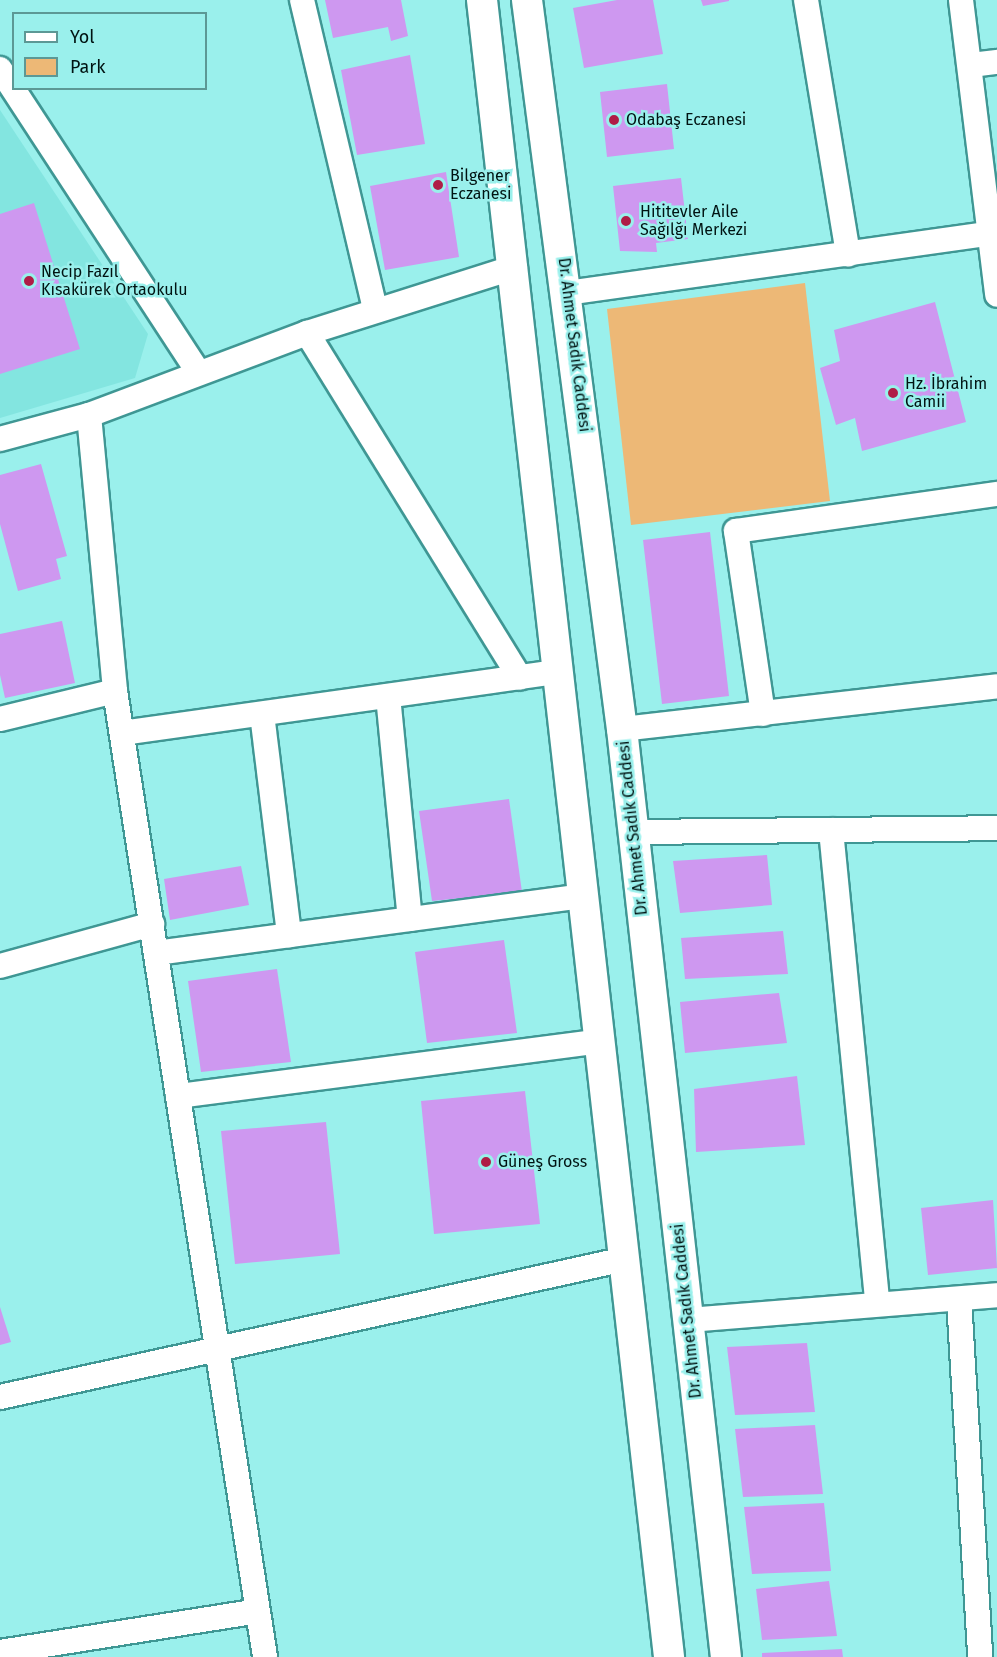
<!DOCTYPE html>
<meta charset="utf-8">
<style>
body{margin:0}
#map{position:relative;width:997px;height:1657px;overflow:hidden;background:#9af0ec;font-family:"Fira Sans",sans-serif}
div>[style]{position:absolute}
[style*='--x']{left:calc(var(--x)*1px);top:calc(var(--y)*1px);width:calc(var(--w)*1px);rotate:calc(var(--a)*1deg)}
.built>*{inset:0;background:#83e5e0}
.green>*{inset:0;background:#edb876}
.building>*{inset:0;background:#ce98f0}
.roads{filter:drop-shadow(2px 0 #3f9794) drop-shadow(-2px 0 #3f9794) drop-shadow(0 2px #3f9794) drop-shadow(0 -2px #3f9794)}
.minor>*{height:24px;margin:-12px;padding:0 12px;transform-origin:12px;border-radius:12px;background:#fff}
.tertiary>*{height:30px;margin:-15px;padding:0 15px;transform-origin:15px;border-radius:15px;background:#fff}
.dots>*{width:16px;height:16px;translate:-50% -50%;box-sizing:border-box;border:3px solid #9af0ec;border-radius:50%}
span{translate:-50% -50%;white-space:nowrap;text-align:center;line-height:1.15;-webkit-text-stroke:5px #9af0ec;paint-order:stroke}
.poi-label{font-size:16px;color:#001312}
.left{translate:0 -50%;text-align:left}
.street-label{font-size:16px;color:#001312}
.legend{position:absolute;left:12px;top:12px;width:195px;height:78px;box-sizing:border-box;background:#9af0ec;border:2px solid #5c9895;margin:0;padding:8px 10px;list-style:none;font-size:18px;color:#001312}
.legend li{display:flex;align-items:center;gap:12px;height:30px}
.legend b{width:30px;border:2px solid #5c9895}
</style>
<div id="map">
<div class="built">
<div style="clip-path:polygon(0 110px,148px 334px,135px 378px,0 418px)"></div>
</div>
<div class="green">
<div style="clip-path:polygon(805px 283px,830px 501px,631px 525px,607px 309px)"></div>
</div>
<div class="building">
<div style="clip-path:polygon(325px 0,401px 0,408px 36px,391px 41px,388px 27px,333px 38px)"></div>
<div style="clip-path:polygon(617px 0,653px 0,663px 54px,584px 68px,573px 8px)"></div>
<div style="clip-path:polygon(701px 0,729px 0,729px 1px,703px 6px)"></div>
<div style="clip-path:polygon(410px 55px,425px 144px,357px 155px,341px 70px)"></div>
<div style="clip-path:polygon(667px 84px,674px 149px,607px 157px,600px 92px)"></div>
<div style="clip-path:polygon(446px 172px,459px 257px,385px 270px,370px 186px)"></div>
<div style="clip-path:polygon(681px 178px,688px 239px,656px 243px,657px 252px,620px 251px,613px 186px)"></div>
<div style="clip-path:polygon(34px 203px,80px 349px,0 374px,0 214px)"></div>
<div style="clip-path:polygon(935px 302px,966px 422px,862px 451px,855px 418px,836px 425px,820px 368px,840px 361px,834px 330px)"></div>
<div style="clip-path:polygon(41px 464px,67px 556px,56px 559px,61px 579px,18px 591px,0 524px,0 475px)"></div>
<div style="clip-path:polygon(710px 532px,729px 696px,662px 704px,643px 540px)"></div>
<div style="clip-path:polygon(62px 621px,75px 683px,5px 698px,0 675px,0 634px)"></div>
<div style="clip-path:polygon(509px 799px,522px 892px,432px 901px,419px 811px)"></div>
<div style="clip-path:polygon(767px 855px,772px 905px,680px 913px,673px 861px)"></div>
<div style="clip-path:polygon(241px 866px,249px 905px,170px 920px,164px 879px)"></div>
<div style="clip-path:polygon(783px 931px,788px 974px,685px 979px,681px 938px)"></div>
<div style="clip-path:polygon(504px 940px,517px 1033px,427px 1043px,415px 952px)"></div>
<div style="clip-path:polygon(277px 969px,291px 1062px,201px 1072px,188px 981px)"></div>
<div style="clip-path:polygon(779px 993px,787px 1043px,685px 1053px,680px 1002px)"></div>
<div style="clip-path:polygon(797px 1076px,805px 1145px,696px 1152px,694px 1089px)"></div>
<div style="clip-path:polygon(525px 1091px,540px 1224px,434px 1234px,421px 1101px)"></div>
<div style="clip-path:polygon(326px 1122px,340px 1254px,235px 1264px,221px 1131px)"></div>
<div style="clip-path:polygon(993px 1200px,997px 1268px,928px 1275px,921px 1208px)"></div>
<div style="clip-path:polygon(0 1307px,11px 1342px,0 1345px)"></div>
<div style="clip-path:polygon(807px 1343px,815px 1412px,735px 1415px,727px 1347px)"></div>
<div style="clip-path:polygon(815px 1425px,823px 1494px,743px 1497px,735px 1429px)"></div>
<div style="clip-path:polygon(824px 1503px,831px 1571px,752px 1574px,744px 1507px)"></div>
<div style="clip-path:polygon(829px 1581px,837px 1636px,762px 1640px,756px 1589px)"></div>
<div style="clip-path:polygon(842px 1649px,843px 1657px,762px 1657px,762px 1653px)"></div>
</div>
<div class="roads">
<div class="minor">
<div style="--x:302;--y:0;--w:318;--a:76.7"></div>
<div style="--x:806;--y:0;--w:258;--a:80.6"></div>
<div style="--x:961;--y:0;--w:297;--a:83"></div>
<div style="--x:971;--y:65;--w:26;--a:-7"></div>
<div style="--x:0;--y:69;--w:362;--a:56.8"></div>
<div style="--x:567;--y:293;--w:425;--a:-8"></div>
<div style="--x:307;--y:333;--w:405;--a:58.3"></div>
<div style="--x:89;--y:415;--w:277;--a:84.6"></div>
<div style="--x:115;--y:691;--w:978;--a:81.17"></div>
<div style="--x:0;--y:439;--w:92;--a:-15.1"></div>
<div style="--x:89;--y:415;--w:233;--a:-20.6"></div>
<div style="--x:307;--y:333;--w:218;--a:-17.6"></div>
<div style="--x:388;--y:696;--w:224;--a:84.4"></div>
<div style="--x:262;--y:714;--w:223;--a:83"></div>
<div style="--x:763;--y:714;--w:185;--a:-98.4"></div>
<div style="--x:736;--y:531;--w:264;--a:-8.1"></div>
<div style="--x:0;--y:719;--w:118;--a:-13.7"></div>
<div style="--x:622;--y:729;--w:377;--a:-6.5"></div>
<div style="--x:122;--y:733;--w:437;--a:-8"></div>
<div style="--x:831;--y:830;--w:475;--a:84.4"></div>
<div style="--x:634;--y:832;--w:363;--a:-0.6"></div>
<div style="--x:156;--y:953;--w:430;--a:-7.6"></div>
<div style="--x:0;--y:966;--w:158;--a:-15.4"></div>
<div style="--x:178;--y:1096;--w:426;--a:-7.4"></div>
<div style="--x:959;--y:1299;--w:359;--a:86.6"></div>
<div style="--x:688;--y:1320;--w:310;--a:-4.6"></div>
<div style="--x:0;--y:1397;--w:640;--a:-12.45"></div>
<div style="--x:0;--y:1652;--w:261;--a:-9"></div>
</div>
<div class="tertiary">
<div style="--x:482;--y:0;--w:1668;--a:83.56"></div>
<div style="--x:527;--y:0;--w:735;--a:82.58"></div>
<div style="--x:622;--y:729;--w:934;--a:83.61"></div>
</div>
</div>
<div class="dots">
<div style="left:614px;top:120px;background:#af1c46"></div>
<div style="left:438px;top:185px;background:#af1c46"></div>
<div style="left:626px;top:221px;background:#af1c46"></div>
<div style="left:29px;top:281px;background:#af1c46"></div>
<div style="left:893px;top:393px;background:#af1c46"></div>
<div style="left:486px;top:1162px;background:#af1c46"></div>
</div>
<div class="poi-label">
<span class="left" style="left:626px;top:120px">Odabaş Eczanesi</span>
<span class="left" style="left:450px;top:185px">Bilgener<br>Eczanesi</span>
<span class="left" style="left:640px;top:221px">Hititevler Aile<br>Sağılğı Merkezi</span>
<span class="left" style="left:41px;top:281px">Necip Fazıl<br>Kısakürek Ortaokulu</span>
<span class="left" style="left:905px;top:393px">Hz. İbrahim<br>Camii</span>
<span class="left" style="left:498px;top:1162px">Güneş Gross</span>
</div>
<div class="street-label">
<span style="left:574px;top:345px;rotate:83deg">Dr. Ahmet Sadık Caddesi</span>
<span style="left:633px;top:828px;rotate:-96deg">Dr. Ahmet Sadık Caddesi</span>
<span style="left:687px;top:1311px;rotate:-96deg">Dr. Ahmet Sadık Caddesi</span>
</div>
<ul class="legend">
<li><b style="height:8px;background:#fff"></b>Yol</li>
<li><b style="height:16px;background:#edb876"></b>Park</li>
</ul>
</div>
